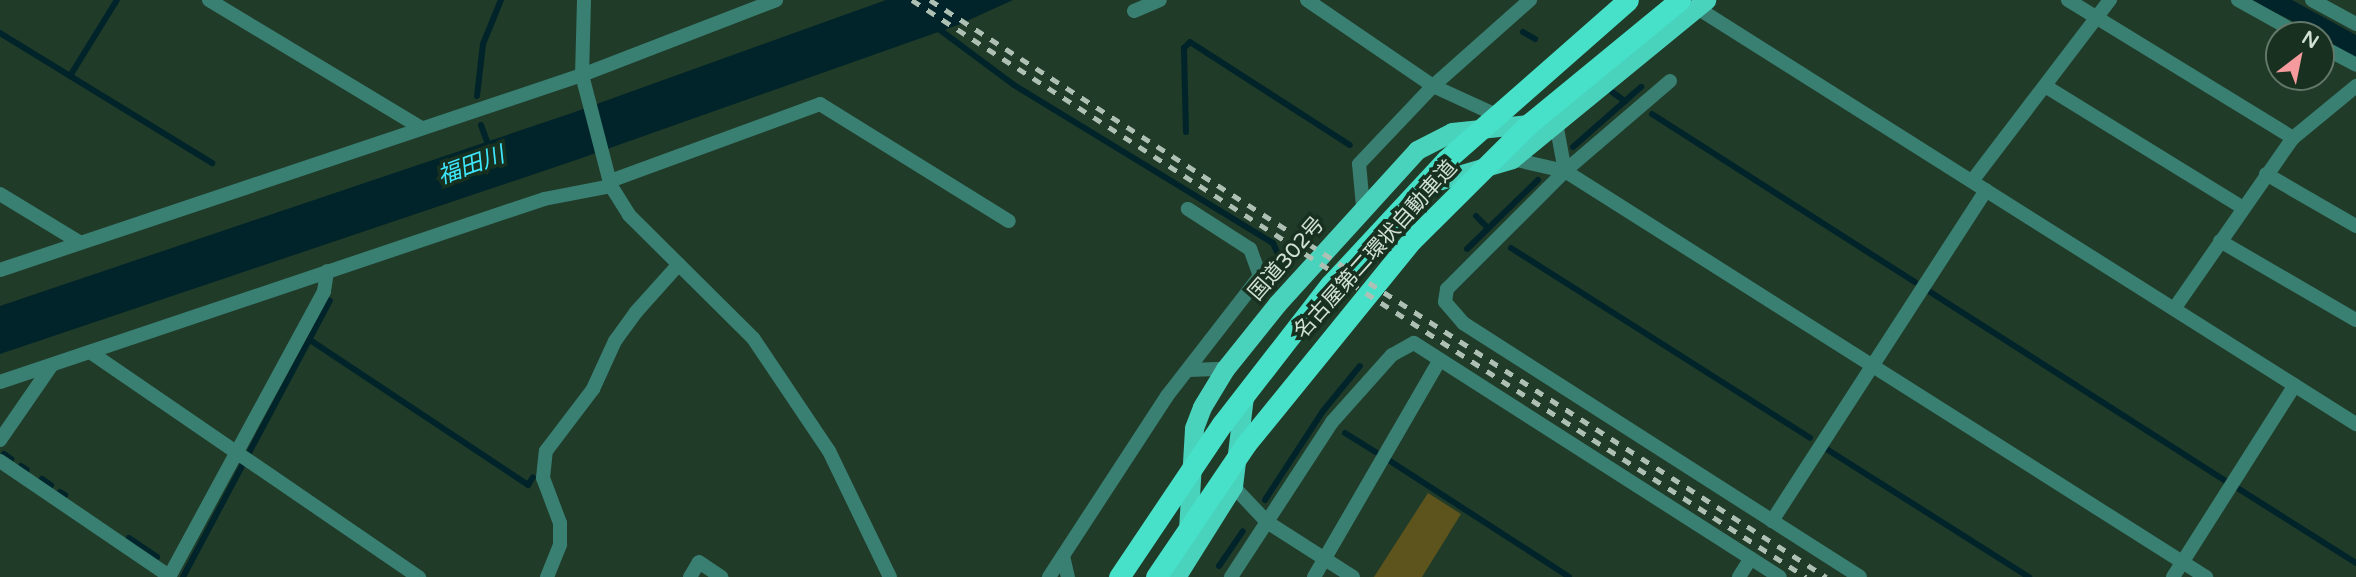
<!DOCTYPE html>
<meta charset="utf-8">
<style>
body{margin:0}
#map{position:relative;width:2356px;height:577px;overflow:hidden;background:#213b29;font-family:"Varela Round","Noto Sans JP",sans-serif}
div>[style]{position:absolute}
.green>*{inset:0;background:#5d531c}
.water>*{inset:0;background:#002429}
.stream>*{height:6px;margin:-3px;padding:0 3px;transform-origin:3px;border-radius:3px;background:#002429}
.minor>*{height:14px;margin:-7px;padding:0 7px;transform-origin:7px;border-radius:7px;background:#398073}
.tertiary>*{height:14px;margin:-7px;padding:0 7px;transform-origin:7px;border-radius:7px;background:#398073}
.trunk>*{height:19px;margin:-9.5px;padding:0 9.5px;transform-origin:9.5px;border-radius:9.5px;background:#49d3bd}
.motorway>*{height:21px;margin:-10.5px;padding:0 10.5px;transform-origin:10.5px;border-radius:10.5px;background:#47e1c9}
.rail>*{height:5px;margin-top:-2.5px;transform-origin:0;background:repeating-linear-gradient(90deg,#aec0b3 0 9px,transparent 0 18px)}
span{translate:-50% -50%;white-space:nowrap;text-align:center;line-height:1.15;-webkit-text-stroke:7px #17301f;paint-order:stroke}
.street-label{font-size:21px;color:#d2e1d6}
.water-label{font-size:23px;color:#3ee7fc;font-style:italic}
.north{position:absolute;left:2265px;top:21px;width:70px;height:70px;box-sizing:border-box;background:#17301f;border:2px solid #627768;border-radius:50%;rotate:32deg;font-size:19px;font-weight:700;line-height:28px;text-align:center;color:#d2e1d6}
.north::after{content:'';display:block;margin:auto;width:24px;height:32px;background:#f59b9d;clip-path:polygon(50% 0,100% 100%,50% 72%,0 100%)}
</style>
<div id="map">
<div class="green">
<div style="clip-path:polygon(1428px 493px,1461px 514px,1422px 577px,1374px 577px)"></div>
</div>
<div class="water">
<div style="clip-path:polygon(886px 0,1013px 0,958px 25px,576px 160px,0 354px,0 306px,569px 114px)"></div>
<div style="clip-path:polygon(2250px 0,2292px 0,2356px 35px,2356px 59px,2321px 39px,2321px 35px)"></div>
</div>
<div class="stream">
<div style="left:936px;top:27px;width:97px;rotate:36.6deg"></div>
<div style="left:1014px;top:85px;width:303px;rotate:31.4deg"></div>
<div style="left:1273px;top:243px;width:24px;rotate:66deg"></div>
<div style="left:1523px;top:32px;width:14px;rotate:30deg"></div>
<div style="left:0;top:33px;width:249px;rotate:31.5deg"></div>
<div style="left:70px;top:76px;width:89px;rotate:-58.3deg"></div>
<div style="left:1612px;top:92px;width:16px;rotate:35deg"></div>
<div style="left:477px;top:96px;width:52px;rotate:-83.4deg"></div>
<div style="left:483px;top:44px;width:48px;rotate:-67.8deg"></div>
<div style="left:1652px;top:114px;width:312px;rotate:32.6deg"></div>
<div style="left:481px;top:125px;width:27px;rotate:70deg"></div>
<div style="left:1186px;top:132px;width:84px;rotate:-91.4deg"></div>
<div style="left:1184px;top:48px;width:8px;rotate:-45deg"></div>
<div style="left:1190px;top:42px;width:190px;rotate:32.8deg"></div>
<div style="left:1573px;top:147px;width:91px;rotate:-41.4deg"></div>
<div style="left:1476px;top:216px;width:17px;rotate:45deg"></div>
<div style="left:1511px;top:248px;width:354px;rotate:32.4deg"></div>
<div style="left:1467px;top:249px;width:99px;rotate:-44.2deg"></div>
<div style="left:1927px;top:290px;width:355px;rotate:32.6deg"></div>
<div style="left:310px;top:340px;width:262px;rotate:33.6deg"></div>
<div style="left:528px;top:485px;width:9px;rotate:-58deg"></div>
<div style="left:1345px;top:433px;width:36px;rotate:32deg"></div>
<div style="left:1828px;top:450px;width:238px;rotate:32.3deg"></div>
<div style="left:4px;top:454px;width:9px;rotate:36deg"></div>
<div style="left:1390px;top:461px;width:213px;rotate:32.9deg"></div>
<div style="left:21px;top:466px;width:7px;rotate:34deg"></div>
<div style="left:42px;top:479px;width:11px;rotate:34deg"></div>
<div style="left:2239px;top:489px;width:138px;rotate:32.3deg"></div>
<div style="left:60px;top:492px;width:6px;rotate:31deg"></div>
<div style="left:1265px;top:500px;width:106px;rotate:-56.9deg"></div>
<div style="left:1323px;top:411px;width:58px;rotate:-50.6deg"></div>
<div style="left:129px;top:538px;width:34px;rotate:34deg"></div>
<div style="left:1219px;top:566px;width:42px;rotate:-55.6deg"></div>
<div style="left:183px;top:577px;width:313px;rotate:-62deg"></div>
</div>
<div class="minor">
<div style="left:209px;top:0;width:248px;rotate:31.1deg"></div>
<div style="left:584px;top:0;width:75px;rotate:91.5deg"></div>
<div style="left:582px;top:75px;width:115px;rotate:75.4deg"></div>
<div style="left:611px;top:186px;width:34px;rotate:58deg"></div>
<div style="left:629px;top:215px;width:175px;rotate:44.8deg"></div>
<div style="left:753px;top:338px;width:136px;rotate:56.1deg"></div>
<div style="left:829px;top:451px;width:140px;rotate:64.2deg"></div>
<div style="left:1307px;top:0;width:153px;rotate:34.3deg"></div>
<div style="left:1433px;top:86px;width:77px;rotate:24.6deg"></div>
<div style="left:2068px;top:0;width:264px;rotate:31.5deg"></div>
<div style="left:2238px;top:0;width:72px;rotate:29.1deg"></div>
<div style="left:2312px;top:0;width:50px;rotate:28.6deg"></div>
<div style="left:1134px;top:11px;width:28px;rotate:-23deg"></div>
<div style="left:2321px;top:46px;width:40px;rotate:28deg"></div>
<div style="left:1670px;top:81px;width:138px;rotate:139.4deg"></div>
<div style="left:1565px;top:171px;width:167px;rotate:135deg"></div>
<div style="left:1447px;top:289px;width:13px;rotate:99deg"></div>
<div style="left:1445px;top:302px;width:28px;rotate:49deg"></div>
<div style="left:1463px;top:323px;width:471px;rotate:32.6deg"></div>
<div style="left:2045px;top:86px;width:233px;rotate:31.6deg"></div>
<div style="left:1556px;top:123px;width:49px;rotate:79.4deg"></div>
<div style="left:1512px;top:159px;width:54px;rotate:12.8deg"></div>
<div style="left:1565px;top:171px;width:759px;rotate:32.35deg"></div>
<div style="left:2266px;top:174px;width:104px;rotate:30deg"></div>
<div style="left:610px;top:181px;width:224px;rotate:-20.1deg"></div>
<div style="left:820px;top:104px;width:222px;rotate:31.8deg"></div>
<div style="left:1972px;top:181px;width:228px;rotate:-52.7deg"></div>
<div style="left:0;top:194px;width:92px;rotate:31.3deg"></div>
<div style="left:1363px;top:206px;width:42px;rotate:-95.4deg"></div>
<div style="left:1359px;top:164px;width:108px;rotate:-46.5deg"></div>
<div style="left:1433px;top:86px;width:130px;rotate:-41.6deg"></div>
<div style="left:2220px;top:241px;width:157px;rotate:30.2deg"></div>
<div style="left:0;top:270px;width:614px;rotate:-18.52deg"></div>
<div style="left:582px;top:75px;width:208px;rotate:-21.1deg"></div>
<div style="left:2174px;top:309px;width:208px;rotate:-55.2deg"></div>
<div style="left:2293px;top:138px;width:82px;rotate:-39.5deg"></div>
<div style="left:90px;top:352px;width:399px;rotate:34.4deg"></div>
<div style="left:1188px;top:370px;width:37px;rotate:-2deg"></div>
<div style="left:0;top:382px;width:574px;rotate:-18.59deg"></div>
<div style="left:544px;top:199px;width:68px;rotate:-11deg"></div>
<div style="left:0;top:440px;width:90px;rotate:-55.4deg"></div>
<div style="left:0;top:461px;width:204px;rotate:34.2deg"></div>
<div style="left:1233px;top:486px;width:50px;rotate:46.6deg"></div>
<div style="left:1267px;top:522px;width:102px;rotate:32.6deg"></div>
<div style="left:1772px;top:521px;width:394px;rotate:-57.1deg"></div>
<div style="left:1063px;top:556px;width:22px;rotate:77deg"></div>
<div style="left:169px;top:577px;width:325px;rotate:-61.5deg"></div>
<div style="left:324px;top:291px;width:20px;rotate:-81deg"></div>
<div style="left:547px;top:577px;width:35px;rotate:-68deg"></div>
<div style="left:560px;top:544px;width:21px;rotate:-90deg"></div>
<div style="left:560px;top:523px;width:48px;rotate:-110.7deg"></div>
<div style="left:543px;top:478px;width:27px;rotate:-84deg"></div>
<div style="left:546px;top:451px;width:78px;rotate:-52.8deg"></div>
<div style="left:593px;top:389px;width:53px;rotate:-65.4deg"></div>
<div style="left:615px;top:341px;width:36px;rotate:-54deg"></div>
<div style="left:636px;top:312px;width:64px;rotate:-48.1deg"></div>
<div style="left:690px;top:577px;width:17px;rotate:-59deg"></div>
<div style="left:699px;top:562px;width:27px;rotate:34deg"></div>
<div style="left:1049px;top:577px;width:216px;rotate:-56.9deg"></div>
<div style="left:1167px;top:396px;width:152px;rotate:-52.2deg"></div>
<div style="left:1260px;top:276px;width:29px;rotate:-110deg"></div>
<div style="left:1250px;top:249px;width:74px;rotate:-147.2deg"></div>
<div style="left:1231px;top:577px;width:185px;rotate:-56.9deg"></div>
<div style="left:1332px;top:422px;width:90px;rotate:-48.2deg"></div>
<div style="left:1392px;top:355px;width:25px;rotate:-29deg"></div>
<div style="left:1414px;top:343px;width:434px;rotate:32.6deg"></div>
<div style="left:1314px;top:577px;width:251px;rotate:-59.9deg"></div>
<div style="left:1739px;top:577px;width:22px;rotate:-58deg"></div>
<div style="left:2173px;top:577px;width:227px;rotate:-57.6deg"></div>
</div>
<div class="tertiary">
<div style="left:1691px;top:4px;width:787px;rotate:32.28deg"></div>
</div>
<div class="trunk">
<div style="left:1421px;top:186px;width:95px;rotate:-16.5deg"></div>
<div style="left:1512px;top:159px;width:251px;rotate:-39.3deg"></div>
<div style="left:1188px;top:530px;width:102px;rotate:-86.6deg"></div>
<div style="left:1194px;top:428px;width:22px;rotate:-69deg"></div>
<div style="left:1202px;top:407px;width:44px;rotate:-58.8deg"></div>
<div style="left:1225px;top:369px;width:83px;rotate:-51.3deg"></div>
<div style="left:1277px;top:304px;width:208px;rotate:-47.7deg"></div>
<div style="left:1417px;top:150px;width:39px;rotate:-27deg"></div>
<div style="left:1452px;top:132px;width:85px;rotate:-6deg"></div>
<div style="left:1176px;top:577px;width:107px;rotate:-57.9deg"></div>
<div style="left:1233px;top:486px;width:91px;rotate:-83deg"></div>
</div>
<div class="motorway">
<div style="left:1119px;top:577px;width:184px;rotate:-56.1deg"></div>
<div style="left:1222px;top:424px;width:176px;rotate:-52.2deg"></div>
<div style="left:1330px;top:285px;width:171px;rotate:-47.1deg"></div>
<div style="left:1446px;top:160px;width:242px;rotate:-41.3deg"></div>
<div style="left:1156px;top:577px;width:161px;rotate:-55.9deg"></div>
<div style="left:1246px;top:444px;width:263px;rotate:-50.9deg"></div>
<div style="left:1412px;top:240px;width:166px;rotate:-44.8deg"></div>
<div style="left:1530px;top:123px;width:194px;rotate:-39.4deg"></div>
</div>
<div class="rail">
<div style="left:912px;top:0;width:1064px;rotate:32.84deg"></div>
<div style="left:930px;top:0;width:1066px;rotate:32.78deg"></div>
</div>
<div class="street-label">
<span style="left:1376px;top:250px;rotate:-48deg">名古屋第二環状自動車道</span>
<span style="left:1287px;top:259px;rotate:-49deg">国道302号</span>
</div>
<div class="water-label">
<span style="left:471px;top:166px;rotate:-20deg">福田川</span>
</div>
<div class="north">N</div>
</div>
